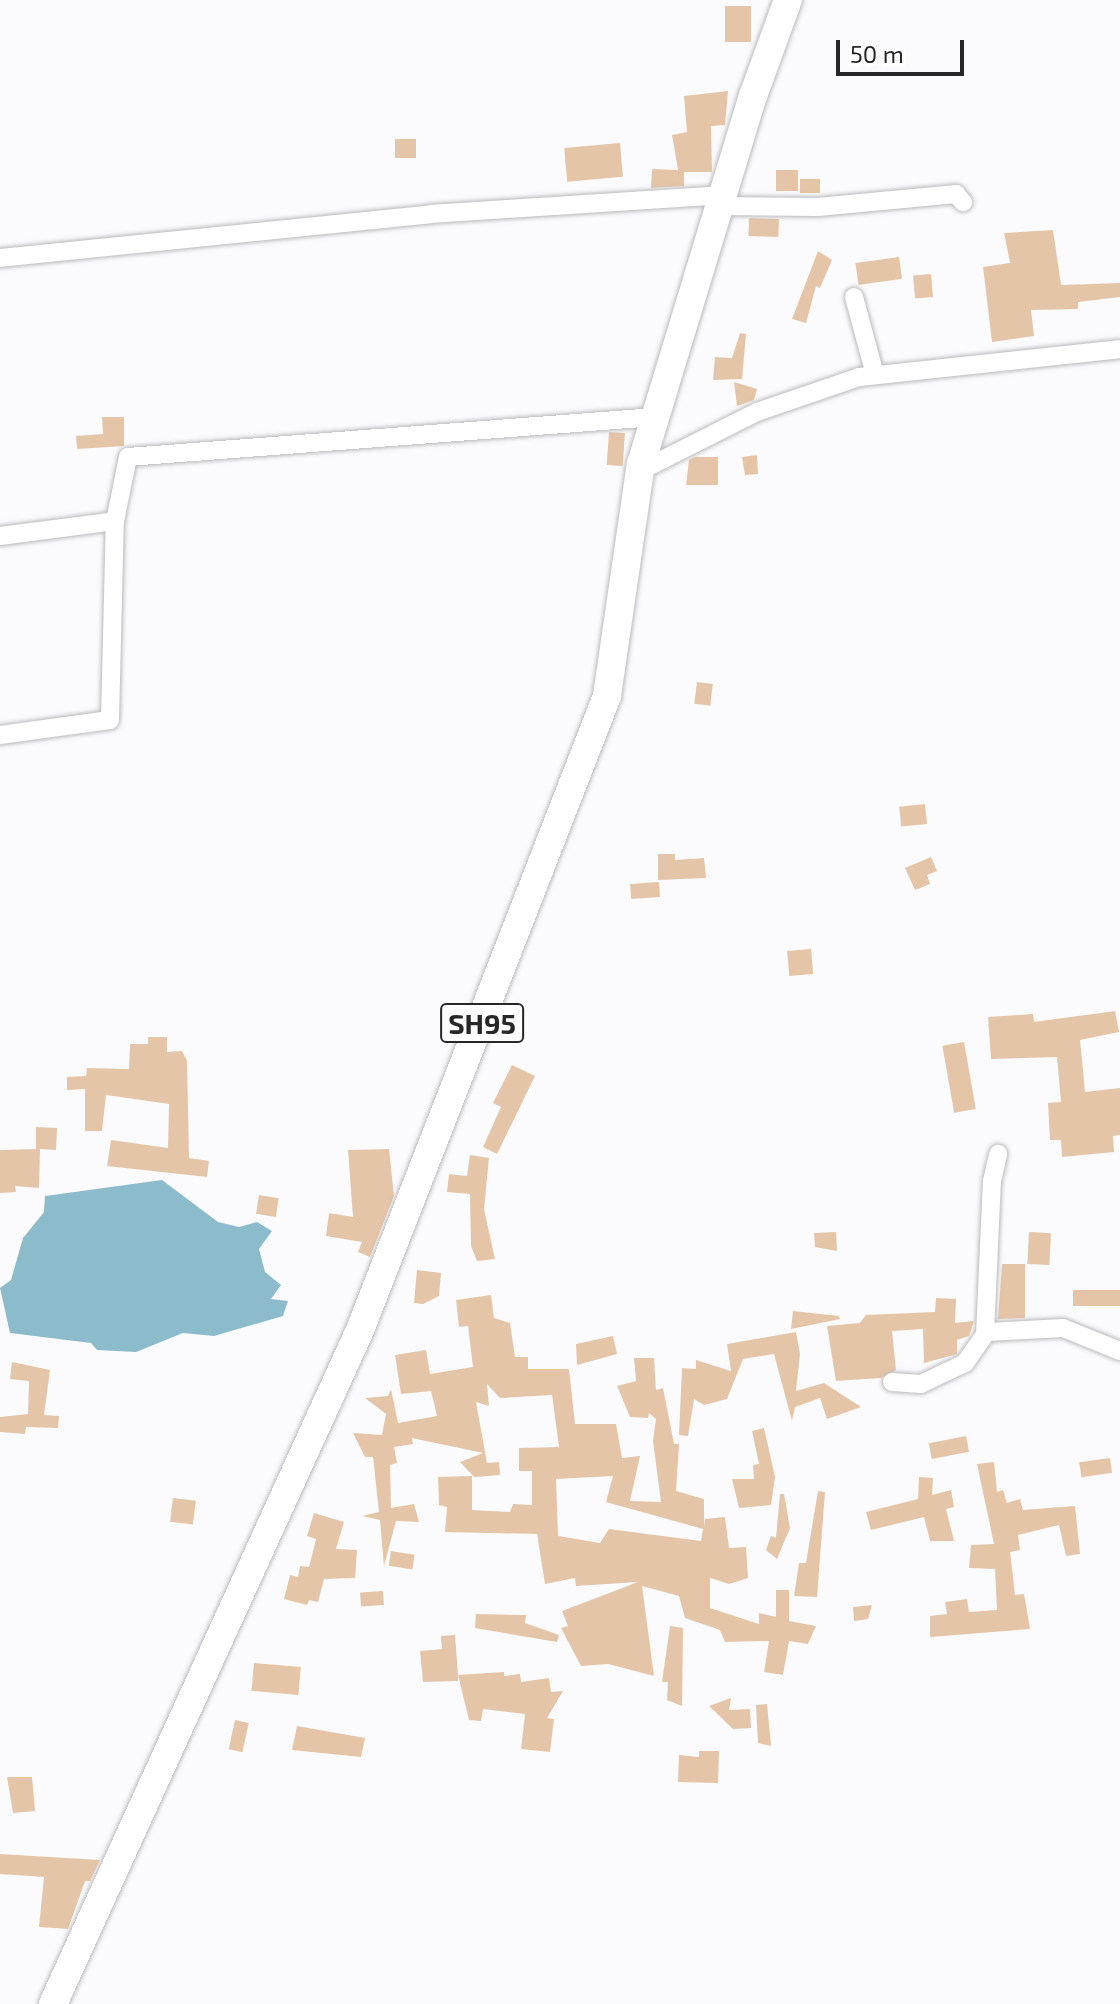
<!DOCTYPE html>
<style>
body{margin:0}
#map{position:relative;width:1120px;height:2004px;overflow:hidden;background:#fbfbfe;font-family:"Exo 2",sans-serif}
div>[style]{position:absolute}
.water>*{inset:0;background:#8cbccc}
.building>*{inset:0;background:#e5c5a7;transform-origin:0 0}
.roads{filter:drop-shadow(0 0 2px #bababc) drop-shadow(0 0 2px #bababc)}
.street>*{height:18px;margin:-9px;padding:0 9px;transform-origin:9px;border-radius:9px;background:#fff}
.primary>*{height:28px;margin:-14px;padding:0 14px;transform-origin:14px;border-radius:14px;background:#fff}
span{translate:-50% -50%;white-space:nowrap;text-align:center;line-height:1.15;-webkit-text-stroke:6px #fff;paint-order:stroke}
.shield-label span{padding:2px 6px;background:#fff;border:2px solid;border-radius:6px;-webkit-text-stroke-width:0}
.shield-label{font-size:28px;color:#272728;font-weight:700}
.scale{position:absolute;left:836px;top:40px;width:128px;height:36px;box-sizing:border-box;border:4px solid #272728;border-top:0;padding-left:10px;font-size:24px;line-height:28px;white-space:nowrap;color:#272728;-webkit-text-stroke:6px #fff;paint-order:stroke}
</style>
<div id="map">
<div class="water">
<div style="clip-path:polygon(162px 1180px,218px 1222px,239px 1227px,257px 1222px,272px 1231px,259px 1249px,265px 1272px,281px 1285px,271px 1299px,288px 1301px,283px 1316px,214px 1336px,183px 1333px,136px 1352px,97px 1350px,91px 1343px,10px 1333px,0 1288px,11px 1280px,23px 1238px,44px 1212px,45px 1196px)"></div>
</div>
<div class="building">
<div style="left:725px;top:6px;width:26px;height:36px"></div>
<div style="clip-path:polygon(728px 91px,725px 125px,711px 126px,712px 172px,684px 172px,684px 186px,651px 188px,652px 169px,678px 170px,672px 135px,687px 132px,684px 96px)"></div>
<div style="left:395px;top:139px;width:21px;height:19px"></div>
<div style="left:620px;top:143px;width:34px;height:56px;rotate:85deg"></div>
<div style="left:776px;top:170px;width:22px;height:21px"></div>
<div style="left:800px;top:179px;width:20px;height:14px"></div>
<div style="left:749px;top:218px;width:30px;height:18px;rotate:2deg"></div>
<div style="clip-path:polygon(1053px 230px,1061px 285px,1120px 283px,1120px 297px,1078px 302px,1078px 309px,1031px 310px,1034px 336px,992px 342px,983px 267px,1010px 263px,1004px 233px)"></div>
<div style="clip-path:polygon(818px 251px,832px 260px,820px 288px,816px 286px,806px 323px,792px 319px)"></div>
<div style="left:899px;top:257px;width:22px;height:44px;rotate:82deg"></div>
<div style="left:931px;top:274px;width:23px;height:18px;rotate:85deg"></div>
<div style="clip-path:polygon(740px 333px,746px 334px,742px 379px,713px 380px,715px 357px,732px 358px)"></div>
<div style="clip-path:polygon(734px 382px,757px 389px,754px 400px,737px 406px)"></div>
<div style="clip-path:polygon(102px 417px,124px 417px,124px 446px,77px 449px,76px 436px,103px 434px)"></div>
<div style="left:609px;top:432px;width:16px;height:33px;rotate:4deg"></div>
<div style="clip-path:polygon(757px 455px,758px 474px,745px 475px,742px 457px)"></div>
<div style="clip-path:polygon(695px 457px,718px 457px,718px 485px,686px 485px,689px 460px)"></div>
<div style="left:697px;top:682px;width:16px;height:22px;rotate:7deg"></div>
<div style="left:925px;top:804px;width:20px;height:26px;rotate:84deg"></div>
<div style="clip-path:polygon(658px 854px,675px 854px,675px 860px,704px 858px,706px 878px,658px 880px)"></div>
<div style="clip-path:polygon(931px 857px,937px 871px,927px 875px,930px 884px,915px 890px,905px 868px)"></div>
<div style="left:659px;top:882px;width:15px;height:29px;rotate:86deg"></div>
<div style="left:811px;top:949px;width:25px;height:24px;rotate:85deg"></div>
<div style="clip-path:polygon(1115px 1011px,1119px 1032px,1080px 1040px,1085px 1092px,1120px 1088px,1120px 1135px,1113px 1136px,1114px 1152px,1062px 1157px,1061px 1140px,1050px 1140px,1048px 1103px,1061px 1102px,1057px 1057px,991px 1059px,988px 1017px,1033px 1014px,1034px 1022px)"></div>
<div style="clip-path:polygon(148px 1037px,167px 1037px,167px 1052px,182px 1051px,187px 1061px,189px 1158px,209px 1161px,207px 1177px,107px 1166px,111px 1140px,168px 1148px,169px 1104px,106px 1095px,102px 1131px,85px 1131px,85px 1089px,67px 1090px,67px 1077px,86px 1076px,87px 1068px,129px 1069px,130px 1044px,148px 1044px)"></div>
<div style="left:964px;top:1042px;width:68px;height:22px;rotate:80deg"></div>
<div style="clip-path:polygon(512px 1065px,535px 1076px,497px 1154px,483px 1147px,501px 1107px,493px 1103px)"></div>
<div style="clip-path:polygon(36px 1127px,57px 1128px,56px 1150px,40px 1149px,39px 1188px,15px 1186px,16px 1192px,0 1193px,0 1150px,36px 1149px)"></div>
<div style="clip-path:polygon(389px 1149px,394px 1196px,370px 1257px,358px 1252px,362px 1242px,326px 1236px,329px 1213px,353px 1217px,348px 1150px)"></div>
<div style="clip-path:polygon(470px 1155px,489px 1158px,484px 1209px,495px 1259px,477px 1261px,471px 1246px,470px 1194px,447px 1192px,449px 1174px,467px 1176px)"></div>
<div style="left:259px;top:1195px;width:20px;height:19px;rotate:9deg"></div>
<div style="clip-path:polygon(836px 1232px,837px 1251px,815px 1247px,814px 1233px)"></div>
<div style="left:1029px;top:1232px;width:22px;height:32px;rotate:3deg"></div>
<div style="clip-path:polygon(1002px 1264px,1025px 1264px,1025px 1318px,998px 1319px)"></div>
<div style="clip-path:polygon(417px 1270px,441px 1273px,439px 1296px,423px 1304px,414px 1303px)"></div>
<div style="left:1120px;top:1290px;width:16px;height:47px;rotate:90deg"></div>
<div style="clip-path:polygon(evenodd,491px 1295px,494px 1318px,510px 1323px,515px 1357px,528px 1357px,528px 1369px,569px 1369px,575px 1424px,616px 1424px,622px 1458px,640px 1456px,630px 1501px,661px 1502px,653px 1441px,656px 1419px,649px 1413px,648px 1418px,630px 1417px,617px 1386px,636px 1381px,634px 1358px,654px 1358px,656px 1390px,663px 1388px,674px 1444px,679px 1444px,676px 1491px,704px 1499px,704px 1527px,705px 1519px,725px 1517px,729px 1548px,746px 1547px,748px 1578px,729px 1584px,710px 1578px,710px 1608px,759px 1624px,759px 1613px,776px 1617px,776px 1590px,789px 1590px,789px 1621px,816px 1626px,808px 1644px,789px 1641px,783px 1675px,764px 1672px,769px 1641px,725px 1642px,720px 1630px,685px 1618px,679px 1596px,642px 1586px,654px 1676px,608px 1664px,581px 1666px,561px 1628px,568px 1626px,562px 1611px,638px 1582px,576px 1586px,575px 1578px,545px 1584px,537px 1534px,445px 1532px,447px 1507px,439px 1505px,438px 1477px,472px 1476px,472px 1510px,510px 1512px,513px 1504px,532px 1505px,532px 1471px,519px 1471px,519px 1448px,559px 1447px,552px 1395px,500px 1398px,487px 1384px,489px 1406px,476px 1402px,487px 1463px,499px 1462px,500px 1475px,474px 1477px,460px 1462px,483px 1453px,412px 1438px,413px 1444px,394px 1447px,397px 1463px,390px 1465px,391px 1508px,414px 1504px,419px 1522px,396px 1521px,384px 1566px,380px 1520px,362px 1516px,379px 1512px,373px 1457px,365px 1457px,353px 1433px,382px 1435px,386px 1414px,365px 1398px,388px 1396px,391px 1389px,398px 1423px,437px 1416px,431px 1391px,401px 1394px,395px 1355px,426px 1350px,430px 1374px,473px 1367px,468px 1326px,459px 1327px,456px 1300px,491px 1295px,613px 1476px,606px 1502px,703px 1529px,701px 1541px,609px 1529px,600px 1543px,558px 1536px,556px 1479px,613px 1476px)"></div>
<div style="clip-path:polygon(936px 1298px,956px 1299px,955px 1323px,974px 1321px,969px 1336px,957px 1340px,957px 1354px,924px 1363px,923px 1329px,892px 1331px,896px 1370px,881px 1378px,836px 1381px,827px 1326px,860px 1323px,866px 1315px,935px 1312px)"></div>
<div style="clip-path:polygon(793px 1311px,839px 1316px,840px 1319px,791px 1329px)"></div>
<div style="clip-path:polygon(796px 1332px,800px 1354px,796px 1391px,824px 1383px,861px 1407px,827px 1419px,820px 1398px,795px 1407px,792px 1421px,774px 1354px,743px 1359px,727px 1399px,704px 1405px,694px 1399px,688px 1436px,679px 1435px,682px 1368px,696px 1369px,696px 1360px,731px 1371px,727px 1344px)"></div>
<div style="clip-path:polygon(613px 1336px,617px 1354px,577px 1365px,576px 1344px)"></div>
<div style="clip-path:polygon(12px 1362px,50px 1370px,44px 1415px,59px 1416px,58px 1428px,26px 1427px,25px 1434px,0 1432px,0 1417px,28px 1414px,29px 1381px,10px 1379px)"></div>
<div style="clip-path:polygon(764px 1428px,775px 1477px,771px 1505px,739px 1508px,732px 1479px,754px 1479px,753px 1465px,759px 1464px,752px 1431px)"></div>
<div style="left:966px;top:1436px;width:16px;height:38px;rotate:79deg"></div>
<div style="left:1110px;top:1458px;width:15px;height:31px;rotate:82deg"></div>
<div style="clip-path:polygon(994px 1462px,997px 1492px,1003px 1490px,1007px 1503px,1020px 1499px,1023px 1510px,1075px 1506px,1080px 1554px,1066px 1556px,1059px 1525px,1018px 1535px,1020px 1550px,1010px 1552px,1015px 1595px,1024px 1594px,1030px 1629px,930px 1637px,930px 1616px,947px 1614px,945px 1602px,967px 1599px,969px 1612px,997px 1610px,995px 1569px,969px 1568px,971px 1545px,994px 1544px,977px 1464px)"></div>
<div style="clip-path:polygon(919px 1477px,933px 1478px,932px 1495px,951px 1490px,954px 1507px,946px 1509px,954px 1541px,930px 1541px,924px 1517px,871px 1530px,866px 1512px,918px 1499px)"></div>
<div style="clip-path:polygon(818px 1491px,825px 1492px,817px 1597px,794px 1596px,799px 1563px,806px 1563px)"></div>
<div style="clip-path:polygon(780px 1494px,784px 1494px,790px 1528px,777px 1559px,766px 1550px,771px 1536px,776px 1538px)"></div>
<div style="left:173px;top:1498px;width:23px;height:24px;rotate:7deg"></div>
<div style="clip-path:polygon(314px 1513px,344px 1522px,336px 1549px,357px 1550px,355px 1578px,324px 1579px,318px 1602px,309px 1600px,307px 1605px,284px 1599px,290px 1575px,298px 1577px,300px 1566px,309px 1567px,316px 1539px,307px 1536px)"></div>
<div style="left:391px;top:1551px;width:24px;height:15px;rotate:9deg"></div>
<div style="left:383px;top:1591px;width:14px;height:23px;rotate:86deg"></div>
<div style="clip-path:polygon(872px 1605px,868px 1619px,854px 1621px,853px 1607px)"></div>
<div style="clip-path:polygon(476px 1614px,526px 1615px,525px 1623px,559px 1635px,557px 1642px,475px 1628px)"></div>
<div style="clip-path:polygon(670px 1626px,683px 1628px,682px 1706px,667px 1700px,668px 1682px,662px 1682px)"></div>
<div style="clip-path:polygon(455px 1635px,458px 1675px,504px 1672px,504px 1676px,520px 1674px,521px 1682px,549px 1678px,551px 1692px,563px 1691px,547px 1718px,554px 1719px,550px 1752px,521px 1749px,525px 1714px,483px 1709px,481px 1721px,469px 1720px,458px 1675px,458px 1681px,423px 1682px,420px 1651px,442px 1649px,441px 1636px)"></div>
<div style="left:254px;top:1663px;width:47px;height:28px;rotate:5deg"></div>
<div style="clip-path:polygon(731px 1698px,729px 1710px,750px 1709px,751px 1728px,733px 1729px,709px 1706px)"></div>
<div style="clip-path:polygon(767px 1704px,771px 1746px,758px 1743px,756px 1705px)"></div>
<div style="left:235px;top:1720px;width:14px;height:30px;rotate:12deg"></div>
<div style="clip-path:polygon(297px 1726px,365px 1738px,361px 1757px,292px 1750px)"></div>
<div style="clip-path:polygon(699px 1751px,719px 1751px,718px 1783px,678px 1782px,679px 1755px,699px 1757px)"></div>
<div style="clip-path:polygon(7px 1777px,32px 1777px,35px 1811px,13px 1813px)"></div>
<div style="clip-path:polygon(0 1854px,100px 1860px,90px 1881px,85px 1881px,68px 1929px,39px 1927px,44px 1877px,0 1874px)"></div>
</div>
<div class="roads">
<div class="street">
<div style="left:719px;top:206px;width:99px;rotate:0.6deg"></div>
<div style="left:818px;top:207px;width:139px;rotate:-5.4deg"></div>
<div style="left:956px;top:194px;width:11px;rotate:49deg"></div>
<div style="left:0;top:258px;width:433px;rotate:-5.8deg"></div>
<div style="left:431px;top:214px;width:293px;rotate:-3.7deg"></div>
<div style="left:854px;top:297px;width:81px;rotate:74.9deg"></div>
<div style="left:640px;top:471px;width:131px;rotate:-26.8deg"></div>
<div style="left:757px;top:412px;width:108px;rotate:-18.9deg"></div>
<div style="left:859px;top:377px;width:262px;rotate:-6.1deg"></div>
<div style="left:0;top:536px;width:116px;rotate:-7.4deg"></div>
<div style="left:115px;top:521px;width:65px;rotate:-78.5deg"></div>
<div style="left:128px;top:457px;width:529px;rotate:-4.34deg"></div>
<div style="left:0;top:735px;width:111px;rotate:-7.8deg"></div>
<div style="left:110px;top:720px;width:199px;rotate:-88.6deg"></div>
<div style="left:985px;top:1334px;width:153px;rotate:-87.4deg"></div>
<div style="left:992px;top:1181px;width:28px;rotate:-77deg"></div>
<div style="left:892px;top:1382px;width:29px;rotate:4deg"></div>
<div style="left:921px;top:1384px;width:49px;rotate:-25.5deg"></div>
<div style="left:965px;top:1363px;width:38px;rotate:-55deg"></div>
<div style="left:987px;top:1332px;width:76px;rotate:-3deg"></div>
<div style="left:1063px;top:1328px;width:61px;rotate:22deg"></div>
</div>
<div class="primary">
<div style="left:53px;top:2004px;width:741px;rotate:-65.51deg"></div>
<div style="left:360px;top:1330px;width:680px;rotate:-68.71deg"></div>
<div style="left:607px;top:696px;width:234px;rotate:-81.7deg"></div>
<div style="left:641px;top:464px;width:385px;rotate:-73.1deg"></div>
<div style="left:753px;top:96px;width:102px;rotate:-70deg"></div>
</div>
</div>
<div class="shield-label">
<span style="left:482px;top:1023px">SH95</span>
</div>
<div class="scale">50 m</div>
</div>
